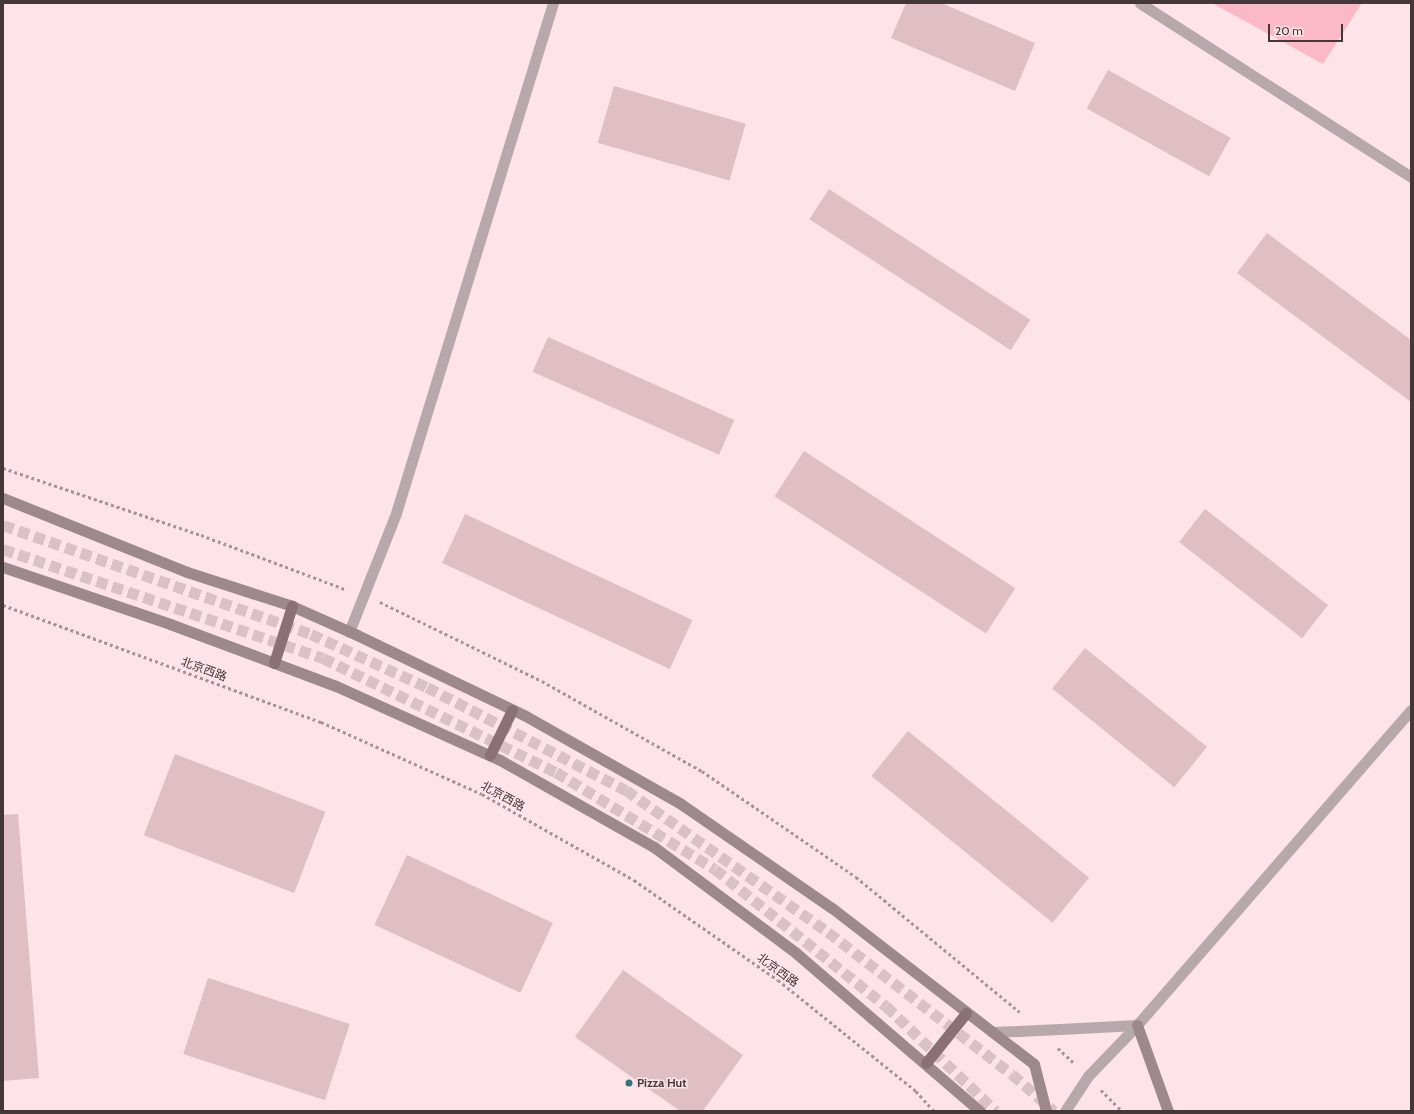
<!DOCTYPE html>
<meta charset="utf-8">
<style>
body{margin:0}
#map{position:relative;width:1414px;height:1114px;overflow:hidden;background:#fee3e8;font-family:Cabin,"Noto Sans SC",sans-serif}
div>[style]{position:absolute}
.green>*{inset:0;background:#fbb9c7}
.building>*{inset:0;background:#dfbec4;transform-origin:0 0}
.primary-tunnel>*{height:11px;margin-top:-5.5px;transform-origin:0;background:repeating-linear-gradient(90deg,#d9c1c5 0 11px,transparent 0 16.5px)}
.path>*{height:2.5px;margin-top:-1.25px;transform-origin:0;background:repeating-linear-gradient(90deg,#a79397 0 3px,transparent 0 6px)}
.minor>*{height:11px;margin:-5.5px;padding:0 5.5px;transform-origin:5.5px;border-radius:5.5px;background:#b7a9ab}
.secondary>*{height:11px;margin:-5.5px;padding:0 5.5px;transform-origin:5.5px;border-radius:5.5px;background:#9d888c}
.primary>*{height:11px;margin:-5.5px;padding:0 5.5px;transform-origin:5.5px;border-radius:5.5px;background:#8b7176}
.minor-bridge>*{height:11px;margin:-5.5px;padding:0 5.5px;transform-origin:5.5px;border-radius:5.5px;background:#b7a9ab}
.dots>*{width:11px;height:11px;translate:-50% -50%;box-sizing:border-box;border:2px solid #fee3e8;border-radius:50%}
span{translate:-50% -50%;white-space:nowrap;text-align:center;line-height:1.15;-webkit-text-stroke:3px #fee3e8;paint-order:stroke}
.street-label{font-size:12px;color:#44373a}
.poi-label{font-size:12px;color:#44373a;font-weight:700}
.left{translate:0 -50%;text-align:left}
.frame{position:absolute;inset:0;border:4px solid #44373a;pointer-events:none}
.scale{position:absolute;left:1268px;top:24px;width:75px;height:18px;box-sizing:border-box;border:2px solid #44373a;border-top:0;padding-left:5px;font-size:12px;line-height:14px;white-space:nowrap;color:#44373a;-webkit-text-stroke:3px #fee3e8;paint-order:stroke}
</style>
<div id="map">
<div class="green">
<div style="clip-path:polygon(1212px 3px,1362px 3px,1323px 64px)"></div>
</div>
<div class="building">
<div style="clip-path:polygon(906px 3px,941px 3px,1035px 43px,1015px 91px,891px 38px)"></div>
<div style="left:1108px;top:70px;width:140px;height:44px;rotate:29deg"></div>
<div style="left:614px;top:86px;width:137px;height:59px;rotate:16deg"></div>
<div style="left:829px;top:189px;width:240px;height:36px;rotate:33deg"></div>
<div style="clip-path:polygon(1267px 233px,1411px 340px,1411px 402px,1237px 273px)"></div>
<div style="left:548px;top:337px;width:204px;height:38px;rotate:24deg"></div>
<div style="left:804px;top:451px;width:252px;height:54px;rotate:33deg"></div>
<div style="left:1205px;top:509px;width:156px;height:42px;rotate:38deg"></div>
<div style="left:465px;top:514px;width:251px;height:54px;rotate:25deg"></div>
<div style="left:1085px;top:648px;width:157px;height:52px;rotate:39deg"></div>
<div style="left:908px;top:731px;width:233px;height:58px;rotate:39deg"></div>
<div style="left:175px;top:754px;width:161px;height:87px;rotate:21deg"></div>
<div style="clip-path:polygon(18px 814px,39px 1078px,3px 1081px,3px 815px)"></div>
<div style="left:407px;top:855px;width:161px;height:77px;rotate:25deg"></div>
<div style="clip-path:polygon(623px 970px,743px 1055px,703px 1111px,680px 1111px,575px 1037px)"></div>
<div style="left:208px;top:978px;width:149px;height:80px;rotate:18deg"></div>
</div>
<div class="primary-tunnel">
<div style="left:3px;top:525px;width:327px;rotate:19.5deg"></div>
<div style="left:311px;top:634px;width:128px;rotate:24.6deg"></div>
<div style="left:427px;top:687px;width:224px;rotate:27.4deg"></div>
<div style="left:626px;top:790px;width:247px;rotate:35.1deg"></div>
<div style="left:828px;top:932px;width:232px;rotate:37.7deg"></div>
<div style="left:1012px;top:1074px;width:56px;rotate:41.4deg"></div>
<div style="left:3px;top:549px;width:338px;rotate:18.8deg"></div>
<div style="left:323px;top:658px;width:259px;rotate:26.1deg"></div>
<div style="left:556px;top:772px;width:186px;rotate:31.4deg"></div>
<div style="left:715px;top:869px;width:219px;rotate:38.7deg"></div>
<div style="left:886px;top:1006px;width:152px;rotate:43.7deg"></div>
</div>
<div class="path">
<div style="left:3px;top:468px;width:209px;rotate:18.7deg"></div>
<div style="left:201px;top:535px;width:156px;rotate:20.6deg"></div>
<div style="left:380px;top:602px;width:180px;rotate:26deg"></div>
<div style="left:542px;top:681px;width:184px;rotate:29.4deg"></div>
<div style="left:702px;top:771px;width:187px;rotate:34.5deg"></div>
<div style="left:856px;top:877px;width:212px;rotate:39.5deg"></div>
<div style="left:3px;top:605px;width:339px;rotate:20.2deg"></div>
<div style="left:321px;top:722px;width:176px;rotate:24.1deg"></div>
<div style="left:482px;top:794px;width:175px;rotate:29.5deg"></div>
<div style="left:634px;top:880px;width:175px;rotate:34.8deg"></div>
<div style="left:778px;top:980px;width:177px;rotate:38.8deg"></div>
<div style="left:916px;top:1091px;width:27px;rotate:48deg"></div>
<div style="left:1058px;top:1048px;width:23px;rotate:43deg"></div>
<div style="left:1101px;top:1090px;width:30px;rotate:45deg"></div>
</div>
<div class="minor">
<div style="left:1140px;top:3px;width:322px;rotate:32.7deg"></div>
<div style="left:349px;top:632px;width:128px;rotate:-68.4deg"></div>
<div style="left:396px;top:513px;width:534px;rotate:-72.89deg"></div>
<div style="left:1060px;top:1029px;width:77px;rotate:-3deg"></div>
<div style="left:992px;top:1032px;width:26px;rotate:-2deg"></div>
<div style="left:1065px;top:1111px;width:42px;rotate:-56.7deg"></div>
<div style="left:1088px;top:1076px;width:71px;rotate:-46.1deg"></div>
<div style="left:1137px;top:1025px;width:417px;rotate:-49deg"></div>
</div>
<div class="secondary">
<div style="left:3px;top:498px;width:198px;rotate:21.9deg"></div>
<div style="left:187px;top:572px;width:110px;rotate:17.9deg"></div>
<div style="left:292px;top:606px;width:71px;rotate:24deg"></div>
<div style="left:357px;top:635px;width:185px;rotate:25.6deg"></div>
<div style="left:524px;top:715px;width:180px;rotate:29.5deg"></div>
<div style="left:681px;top:804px;width:183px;rotate:34.6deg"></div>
<div style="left:832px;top:908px;width:255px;rotate:37.7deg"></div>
<div style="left:1034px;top:1064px;width:49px;rotate:75.7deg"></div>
<div style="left:3px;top:567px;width:176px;rotate:18.8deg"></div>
<div style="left:170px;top:624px;width:177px;rotate:20.5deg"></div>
<div style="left:336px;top:686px;width:180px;rotate:24.3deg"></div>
<div style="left:500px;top:760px;width:177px;rotate:29.5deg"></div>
<div style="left:654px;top:847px;width:177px;rotate:36.7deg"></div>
<div style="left:796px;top:953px;width:243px;rotate:40.7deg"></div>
<div style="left:1137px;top:1025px;width:91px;rotate:70.2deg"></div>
</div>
<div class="primary">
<div style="left:274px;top:663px;width:60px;rotate:-72.5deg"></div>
<div style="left:490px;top:755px;width:50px;rotate:-63.9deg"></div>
<div style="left:926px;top:1063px;width:64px;rotate:-51.3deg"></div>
</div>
<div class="minor-bridge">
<div style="left:1018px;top:1031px;width:42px;rotate:-2.7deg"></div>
</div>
<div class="dots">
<div style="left:629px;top:1083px;background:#2d777a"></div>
</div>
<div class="street-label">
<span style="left:204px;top:669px;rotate:20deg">北京西路</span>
<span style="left:503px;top:796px;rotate:29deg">北京西路</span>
<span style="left:778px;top:970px;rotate:36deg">北京西路</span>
</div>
<div class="poi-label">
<span class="left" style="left:637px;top:1083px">Pizza Hut</span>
</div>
<div class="frame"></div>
<div class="scale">20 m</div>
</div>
